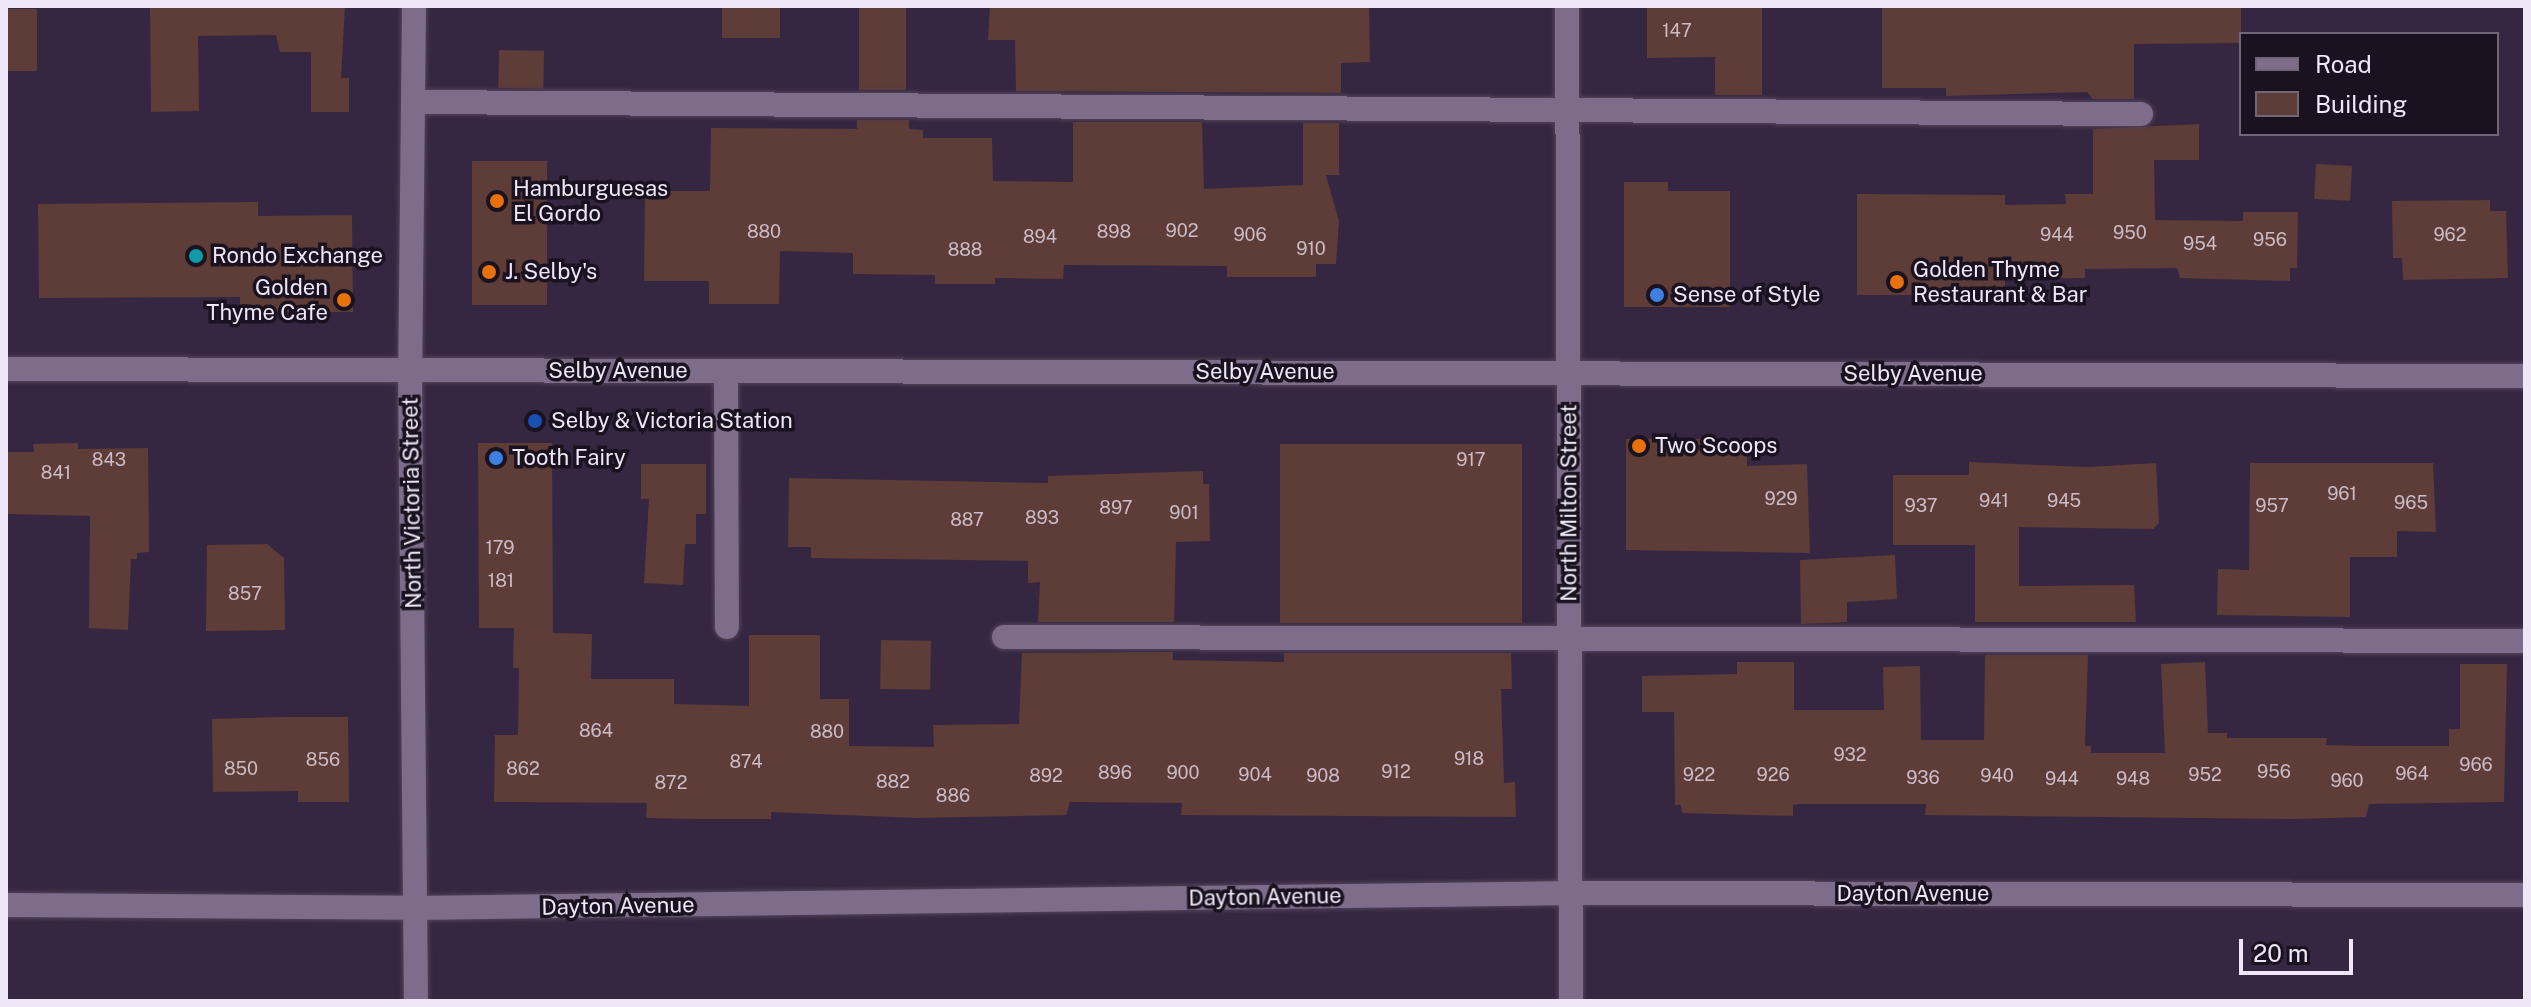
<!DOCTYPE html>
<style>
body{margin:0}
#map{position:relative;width:2531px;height:1007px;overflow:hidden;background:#352741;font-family:"Public Sans",sans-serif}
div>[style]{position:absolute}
.building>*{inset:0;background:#5e3c37;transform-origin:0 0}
.roads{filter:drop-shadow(0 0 2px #4f4359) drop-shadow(0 0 2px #4f4359)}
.minor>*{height:24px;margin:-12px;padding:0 12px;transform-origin:12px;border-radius:12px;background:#7d6d8b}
.dots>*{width:22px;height:22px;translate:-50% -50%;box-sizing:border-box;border:4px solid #1a131f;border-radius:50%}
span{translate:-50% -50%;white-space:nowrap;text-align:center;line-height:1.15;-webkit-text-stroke:7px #1a131f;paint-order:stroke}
.number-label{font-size:18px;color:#cbbcc7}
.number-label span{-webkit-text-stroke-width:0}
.poi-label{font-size:22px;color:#efe6f7}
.left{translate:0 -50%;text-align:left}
.right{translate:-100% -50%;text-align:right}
.street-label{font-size:22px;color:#efe6f7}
.frame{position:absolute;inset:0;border:8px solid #efe6f7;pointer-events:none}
.legend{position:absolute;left:2239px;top:32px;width:260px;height:104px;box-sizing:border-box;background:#1a131f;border:2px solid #6f6775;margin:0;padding:10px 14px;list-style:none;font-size:24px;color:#efe6f7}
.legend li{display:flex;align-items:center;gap:16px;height:40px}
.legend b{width:40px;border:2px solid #6f6775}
.scale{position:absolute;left:2239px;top:939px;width:114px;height:36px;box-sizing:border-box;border:4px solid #efe6f7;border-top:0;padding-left:10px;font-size:24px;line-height:28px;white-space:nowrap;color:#efe6f7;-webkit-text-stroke:6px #1a131f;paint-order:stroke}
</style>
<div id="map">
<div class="building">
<div style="clip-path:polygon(150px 6px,345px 6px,341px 78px,349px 78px,349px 112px,311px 112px,311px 52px,280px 52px,276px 35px,198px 36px,199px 111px,151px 112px)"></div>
<div style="left:722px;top:6px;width:58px;height:32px"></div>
<div style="left:859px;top:6px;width:47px;height:84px"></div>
<div style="clip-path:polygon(990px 6px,1369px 6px,1370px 62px,1341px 63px,1341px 93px,1016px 91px,1015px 40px,988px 40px)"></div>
<div style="clip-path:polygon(1647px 6px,1762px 6px,1762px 95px,1715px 95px,1715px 57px,1647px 58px)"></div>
<div style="clip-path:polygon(1882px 6px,2241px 6px,2241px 43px,2134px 44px,2134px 99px,2093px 99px,2087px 92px,1946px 96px,1946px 88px,1882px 88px)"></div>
<div style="left:37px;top:9px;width:62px;height:31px;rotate:90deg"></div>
<div style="left:499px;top:50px;width:45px;height:38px;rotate:1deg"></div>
<div style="clip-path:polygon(857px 120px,909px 120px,909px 129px,923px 130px,923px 138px,992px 138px,993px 181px,1073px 182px,1073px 122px,1202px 122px,1204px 189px,1303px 185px,1303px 123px,1339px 123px,1339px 175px,1326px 175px,1339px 221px,1336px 264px,1316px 264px,1316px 277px,1227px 277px,1227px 266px,1064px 265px,1063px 279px,995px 278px,995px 284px,935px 284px,935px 275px,853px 274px,853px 253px,780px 251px,779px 304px,709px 304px,709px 281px,644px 281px,645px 191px,710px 191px,711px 128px,857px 129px)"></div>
<div style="clip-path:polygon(2199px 124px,2199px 160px,2154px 160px,2155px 220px,2243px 221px,2243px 212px,2298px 212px,2297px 268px,2290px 268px,2290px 281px,2180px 278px,2177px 268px,2085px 269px,2085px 278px,2005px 279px,2005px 295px,1857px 295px,1857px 194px,2005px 195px,2005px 205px,2066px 204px,2065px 194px,2093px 194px,2093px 129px)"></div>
<div style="left:547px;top:161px;width:144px;height:75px;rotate:90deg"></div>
<div style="left:2316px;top:164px;width:36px;height:35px;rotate:3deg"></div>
<div style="clip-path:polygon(1624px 182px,1668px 182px,1668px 191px,1730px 191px,1730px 307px,1624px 307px)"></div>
<div style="clip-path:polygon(2490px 200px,2490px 211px,2506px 211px,2508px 278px,2403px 280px,2402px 258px,2393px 258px,2392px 201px)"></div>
<div style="clip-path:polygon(258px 202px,258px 216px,352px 215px,353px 312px,240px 312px,240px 297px,39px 298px,38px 204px)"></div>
<div style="clip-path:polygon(1626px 439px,1747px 439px,1747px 466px,1807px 464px,1810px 553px,1626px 550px)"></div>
<div style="clip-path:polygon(78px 443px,78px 449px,148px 448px,149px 552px,137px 553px,137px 559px,131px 559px,128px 630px,89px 628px,90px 516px,6px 514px,6px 452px,34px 452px,33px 444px)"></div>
<div style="clip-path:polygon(478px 443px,552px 443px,553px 633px,592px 634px,591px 679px,674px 679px,674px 704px,749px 706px,749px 635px,820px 635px,820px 699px,849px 699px,849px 746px,934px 747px,933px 725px,1019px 724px,1022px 653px,1173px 652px,1173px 660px,1284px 662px,1284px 653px,1511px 653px,1512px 689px,1501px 689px,1504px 783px,1515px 782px,1516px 817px,1181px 815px,1182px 803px,1070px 802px,1066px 815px,917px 818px,771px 812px,771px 819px,694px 819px,646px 818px,647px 803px,494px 802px,495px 735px,518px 735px,519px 668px,513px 668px,514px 628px,479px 628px)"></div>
<div style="left:1280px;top:444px;width:242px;height:179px"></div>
<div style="clip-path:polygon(1969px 462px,2088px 467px,2156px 463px,2159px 523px,2153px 529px,2019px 527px,2019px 586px,2134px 585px,2136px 622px,1975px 622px,1975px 545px,1893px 545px,1893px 475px,1969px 475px)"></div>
<div style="clip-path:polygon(2250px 463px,2433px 463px,2436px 532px,2397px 531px,2397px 557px,2350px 557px,2350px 617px,2217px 615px,2218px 569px,2249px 570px)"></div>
<div style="clip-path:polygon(641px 464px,706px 464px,706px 514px,696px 514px,696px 544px,685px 544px,683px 585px,644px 583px,649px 499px,641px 499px)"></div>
<div style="clip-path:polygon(1203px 471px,1203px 484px,1209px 484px,1210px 541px,1176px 542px,1174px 622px,1038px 622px,1040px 582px,1028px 583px,1028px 561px,811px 558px,811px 547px,788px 547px,789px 478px,1048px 483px,1048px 476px)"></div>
<div style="clip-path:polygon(267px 544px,284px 558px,285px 630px,206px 631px,207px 545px)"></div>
<div style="clip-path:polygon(1895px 555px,1897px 599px,1847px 602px,1847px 622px,1801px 624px,1800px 560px)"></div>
<div style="left:881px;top:640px;width:50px;height:49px;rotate:1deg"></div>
<div style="clip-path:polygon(1985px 655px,2088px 655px,2085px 746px,2091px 746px,2091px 753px,2165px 753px,2161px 664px,2205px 662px,2208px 733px,2227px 733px,2227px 738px,2327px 738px,2326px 745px,2363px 746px,2449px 746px,2449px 729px,2460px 729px,2460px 664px,2507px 664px,2504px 802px,2369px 804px,2366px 817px,2296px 819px,1925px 815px,1926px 804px,1800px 804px,1793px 805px,1793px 816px,1682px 813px,1681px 805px,1675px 805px,1674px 712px,1642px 712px,1642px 676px,1737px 674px,1737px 662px,1794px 662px,1794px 710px,1884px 710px,1883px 667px,1920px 666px,1921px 740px,1984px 740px)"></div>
<div style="clip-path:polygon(283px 717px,348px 717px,349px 802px,298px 802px,298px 791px,213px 792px,212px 719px)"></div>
</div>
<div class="roads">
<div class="minor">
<div style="left:414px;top:6px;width:364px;rotate:90.6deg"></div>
<div style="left:410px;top:370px;width:631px;rotate:89.46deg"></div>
<div style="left:1567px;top:6px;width:995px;rotate:89.77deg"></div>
<div style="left:414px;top:102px;width:1727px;rotate:0.4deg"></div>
<div style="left:6px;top:369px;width:2519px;rotate:0.16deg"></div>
<div style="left:726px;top:371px;width:256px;rotate:89.8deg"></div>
<div style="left:1004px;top:637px;width:1521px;rotate:0.15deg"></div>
<div style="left:6px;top:905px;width:409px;rotate:0.4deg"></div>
<div style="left:415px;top:908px;width:1156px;rotate:-0.74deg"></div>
<div style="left:1571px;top:893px;width:954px;rotate:0.12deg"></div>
</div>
</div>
<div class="dots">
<div style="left:497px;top:201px;background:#e8710a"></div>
<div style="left:196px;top:256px;background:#0f9aa8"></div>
<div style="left:489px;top:272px;background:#e8710a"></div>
<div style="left:1897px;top:282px;background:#e8710a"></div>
<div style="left:1657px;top:295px;background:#3f7fe0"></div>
<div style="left:344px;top:300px;background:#e8710a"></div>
<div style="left:535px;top:421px;background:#1a4fb4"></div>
<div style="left:1639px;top:446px;background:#e8710a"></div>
<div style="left:496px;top:458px;background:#3f7fe0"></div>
</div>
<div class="number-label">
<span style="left:1677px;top:31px">147</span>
<span style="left:1182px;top:231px">902</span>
<span style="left:764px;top:232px">880</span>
<span style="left:1114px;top:232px">898</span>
<span style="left:2130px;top:233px">950</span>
<span style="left:1250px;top:235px">906</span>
<span style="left:2057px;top:235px">944</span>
<span style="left:2450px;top:235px">962</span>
<span style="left:1040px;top:237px">894</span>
<span style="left:2270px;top:240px">956</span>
<span style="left:2200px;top:244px">954</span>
<span style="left:1311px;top:249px">910</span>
<span style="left:965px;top:250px">888</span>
<span style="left:109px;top:460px">843</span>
<span style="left:1471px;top:460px">917</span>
<span style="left:56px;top:473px">841</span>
<span style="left:2342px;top:494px">961</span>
<span style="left:1781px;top:499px">929</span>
<span style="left:1994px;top:501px">941</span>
<span style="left:2064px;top:501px">945</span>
<span style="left:2411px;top:503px">965</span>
<span style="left:1921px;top:506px">937</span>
<span style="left:2272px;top:506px">957</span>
<span style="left:1116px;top:508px">897</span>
<span style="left:1184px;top:513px">901</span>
<span style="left:1042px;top:518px">893</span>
<span style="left:967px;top:520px">887</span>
<span style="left:500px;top:548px">179</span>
<span style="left:501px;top:581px">181</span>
<span style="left:245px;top:594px">857</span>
<span style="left:596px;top:731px">864</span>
<span style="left:827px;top:732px">880</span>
<span style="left:1850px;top:755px">932</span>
<span style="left:1469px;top:759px">918</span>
<span style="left:323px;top:760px">856</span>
<span style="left:746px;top:762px">874</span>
<span style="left:2476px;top:765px">966</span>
<span style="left:241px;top:769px">850</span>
<span style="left:523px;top:769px">862</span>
<span style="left:1396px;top:772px">912</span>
<span style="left:2274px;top:772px">956</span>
<span style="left:1115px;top:773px">896</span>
<span style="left:1183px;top:773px">900</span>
<span style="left:2412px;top:774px">964</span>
<span style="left:1255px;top:775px">904</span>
<span style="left:1699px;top:775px">922</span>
<span style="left:1773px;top:775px">926</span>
<span style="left:2205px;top:775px">952</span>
<span style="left:1046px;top:776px">892</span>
<span style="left:1323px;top:776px">908</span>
<span style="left:1997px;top:776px">940</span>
<span style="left:1923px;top:778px">936</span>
<span style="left:2062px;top:779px">944</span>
<span style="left:2133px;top:779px">948</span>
<span style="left:2347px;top:781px">960</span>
<span style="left:893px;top:782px">882</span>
<span style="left:671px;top:783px">872</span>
<span style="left:953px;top:796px">886</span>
</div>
<div class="poi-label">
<span class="left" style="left:513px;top:201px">Hamburguesas<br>El Gordo</span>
<span class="left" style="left:212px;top:256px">Rondo Exchange</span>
<span class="left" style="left:1913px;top:282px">Golden Thyme<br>Restaurant &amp; Bar</span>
<span class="left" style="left:505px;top:272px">J. Selby's</span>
<span class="right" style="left:328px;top:300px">Golden<br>Thyme Cafe</span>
<span class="left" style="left:1673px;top:295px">Sense of Style</span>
<span class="left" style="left:551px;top:421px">Selby &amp; Victoria Station</span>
<span class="left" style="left:1655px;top:446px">Two Scoops</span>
<span class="left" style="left:512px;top:458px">Tooth Fairy</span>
</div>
<div class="street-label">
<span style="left:618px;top:371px">Selby Avenue</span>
<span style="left:1265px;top:372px">Selby Avenue</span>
<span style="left:1913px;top:374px">Selby Avenue</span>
<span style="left:412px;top:503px;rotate:-91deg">North Victoria Street</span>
<span style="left:1569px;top:503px;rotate:-90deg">North Milton Street</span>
<span style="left:1913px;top:894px">Dayton Avenue</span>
<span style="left:1265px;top:897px;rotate:-1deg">Dayton Avenue</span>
<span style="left:618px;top:906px;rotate:-1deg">Dayton Avenue</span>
</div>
<div class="frame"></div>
<ul class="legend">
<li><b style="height:10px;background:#7d6d8b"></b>Road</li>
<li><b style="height:22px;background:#5e3c37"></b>Building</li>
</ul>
<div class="scale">20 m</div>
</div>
